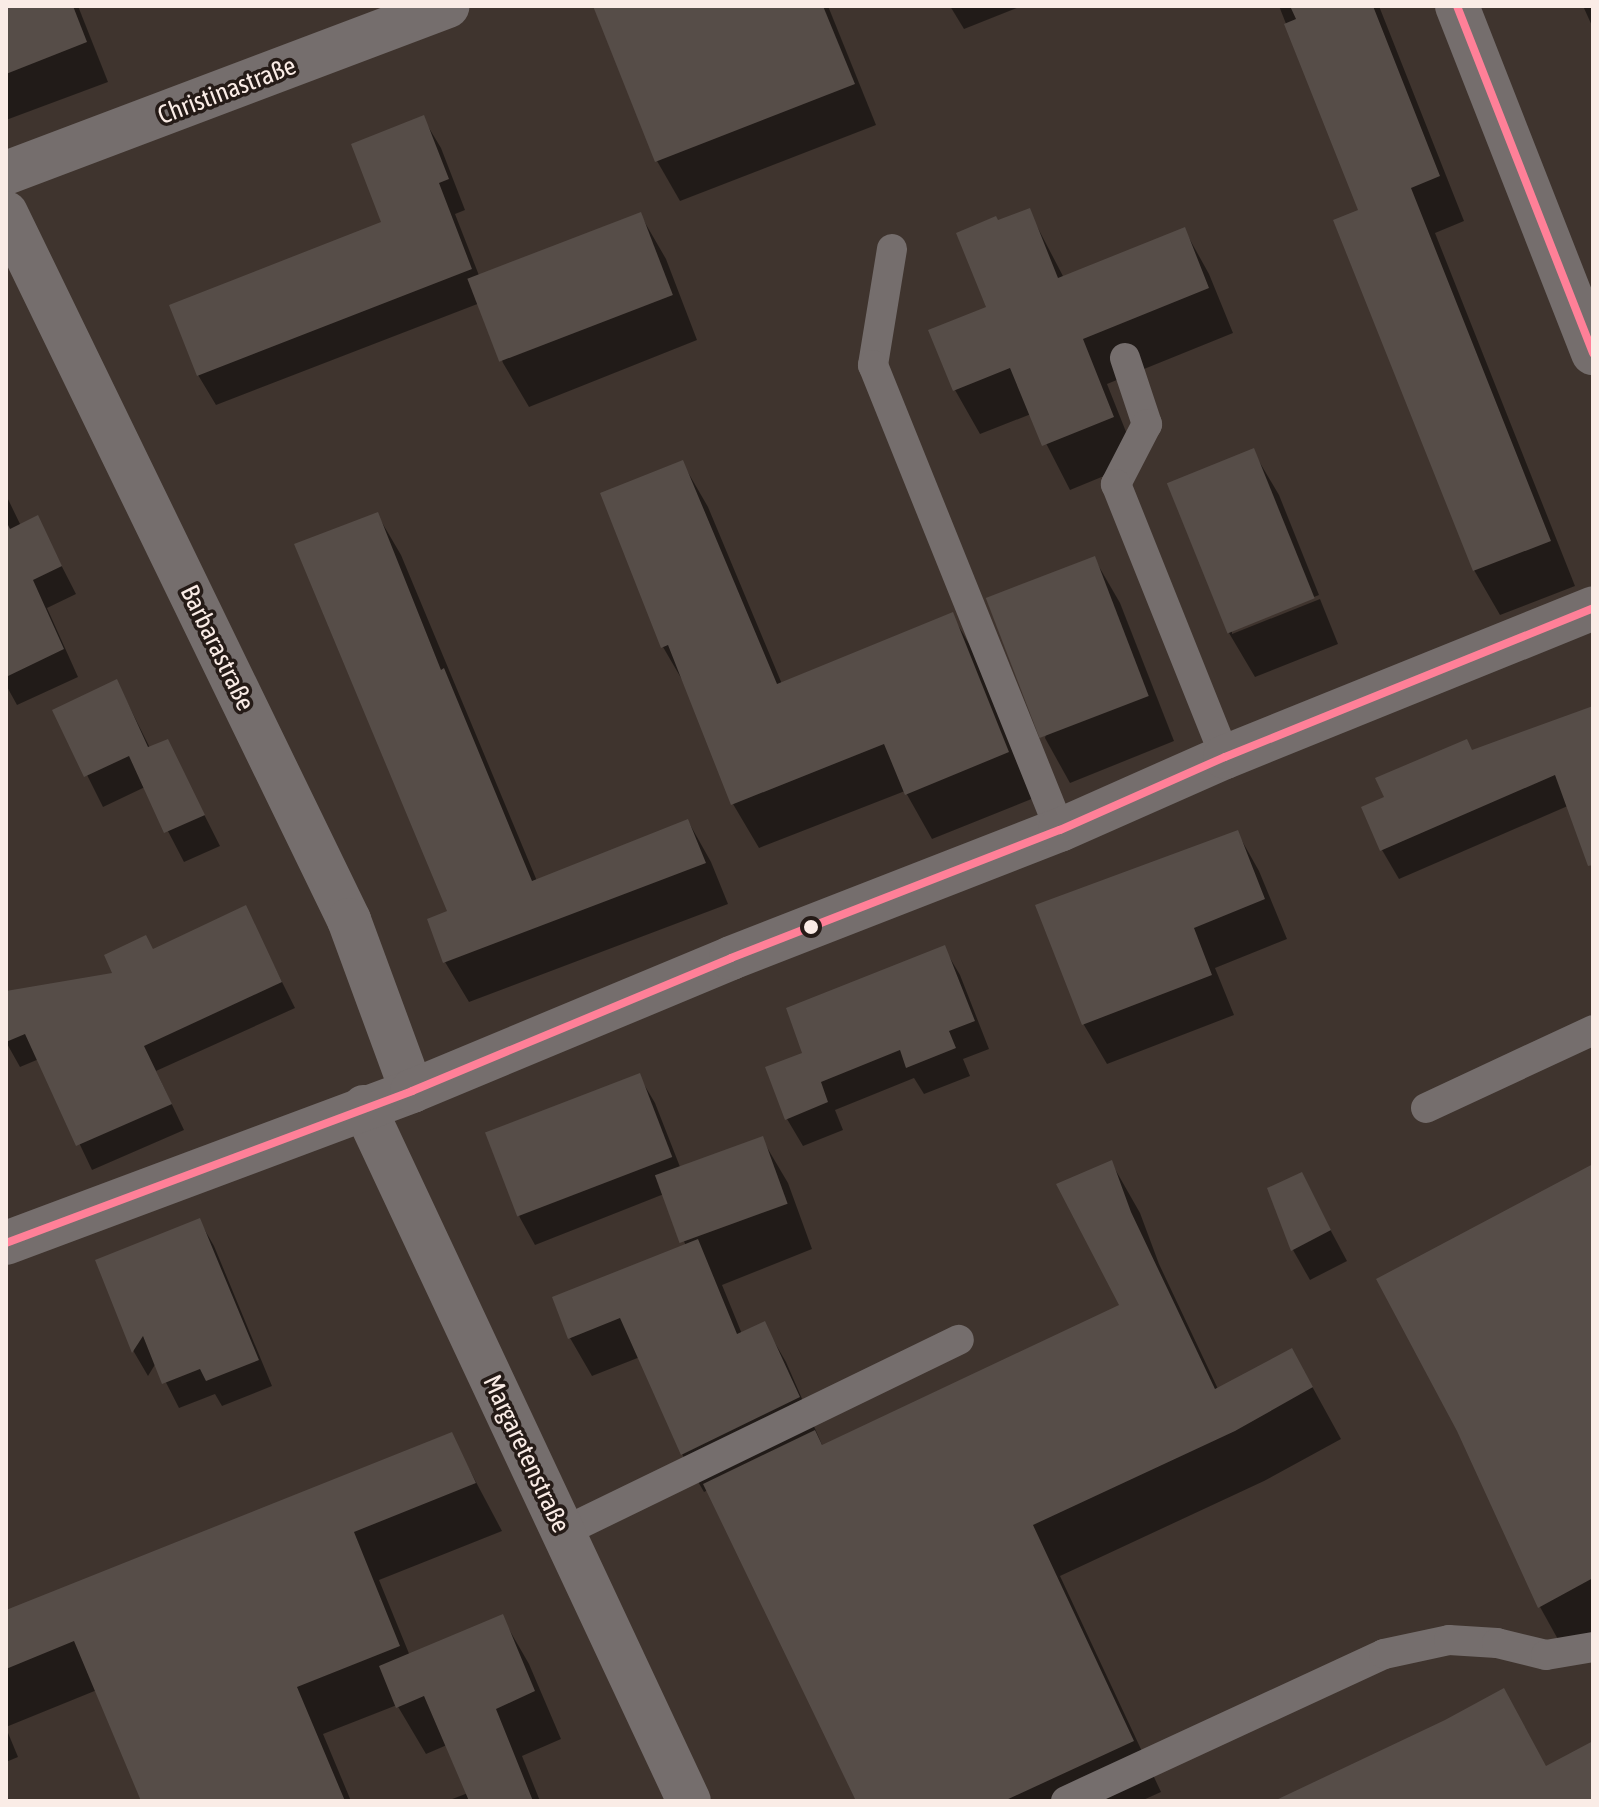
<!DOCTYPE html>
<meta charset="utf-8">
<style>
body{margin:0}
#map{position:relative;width:1599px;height:1807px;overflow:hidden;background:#3f342e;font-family:"Asap Condensed",sans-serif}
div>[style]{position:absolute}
.shadow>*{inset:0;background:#0007}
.building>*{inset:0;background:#564d48;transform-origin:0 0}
.lane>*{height:30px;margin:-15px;padding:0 15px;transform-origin:15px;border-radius:15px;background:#756e6d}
.street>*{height:44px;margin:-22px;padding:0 22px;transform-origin:22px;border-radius:22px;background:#756e6d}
.bus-1>*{height:8px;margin:-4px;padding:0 4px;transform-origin:4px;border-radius:4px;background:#ff8098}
.dots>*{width:22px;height:22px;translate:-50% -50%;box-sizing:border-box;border:4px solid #251b17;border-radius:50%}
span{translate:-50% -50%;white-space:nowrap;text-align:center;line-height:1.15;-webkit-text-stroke:7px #251b17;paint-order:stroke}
.street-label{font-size:26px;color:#faece6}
.frame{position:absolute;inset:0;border:8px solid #faece6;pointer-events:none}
</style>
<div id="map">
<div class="shadow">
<div style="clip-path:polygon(6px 6px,78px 6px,108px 82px,6px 120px)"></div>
<div style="clip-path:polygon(603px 6px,828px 6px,876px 125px,680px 201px,657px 161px,596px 9px)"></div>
<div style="clip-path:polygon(950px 6px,1022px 6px,964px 29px)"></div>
<div style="clip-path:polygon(1279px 6px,1379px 6px,1464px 221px,1435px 233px,1575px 586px,1500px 615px,1474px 570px,1360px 211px)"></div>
<div style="clip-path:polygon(1583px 6px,1593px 6px,1593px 28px)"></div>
<div style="clip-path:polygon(423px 118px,441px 148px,465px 210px,455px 214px,480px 278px,640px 214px,666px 259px,697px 340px,529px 407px,503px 363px,480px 303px,216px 405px,198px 375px,384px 223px)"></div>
<div style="clip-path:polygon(1029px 211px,1064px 278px,1184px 229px,1209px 274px,1233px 333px,1107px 384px,1138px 462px,1070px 490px,1031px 414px,980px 434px,955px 390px,988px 308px,998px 223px)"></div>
<div style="clip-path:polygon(1253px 451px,1279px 495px,1319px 595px,1232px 629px,1232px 634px,1320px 599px,1338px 644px,1255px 677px,1229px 633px)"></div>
<div style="clip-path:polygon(682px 462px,708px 507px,782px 684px,952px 615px,978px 659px,1034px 798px,932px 839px,905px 791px,759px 848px,733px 804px,688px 690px,663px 647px)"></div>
<div style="clip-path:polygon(6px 495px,21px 526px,37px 518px,76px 594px,47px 608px,78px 677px,17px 705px,6px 685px)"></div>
<div style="clip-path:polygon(377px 514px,401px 555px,537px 881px,688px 821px,711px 862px,728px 904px,469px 1002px,445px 962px,449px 912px)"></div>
<div style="clip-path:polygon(1094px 558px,1120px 603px,1174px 741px,1070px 783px,1045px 738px)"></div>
<div style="clip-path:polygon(117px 682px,150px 748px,167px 741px,220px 846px,184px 862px,145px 787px,103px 807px,55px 711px)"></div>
<div style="clip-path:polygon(1472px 752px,1593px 770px,1593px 795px,1399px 879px,1382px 850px,1386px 798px)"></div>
<div style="clip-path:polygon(1237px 832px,1259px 871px,1287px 939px,1215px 968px,1234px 1015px,1107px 1064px,1084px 1025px,1038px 907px)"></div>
<div style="clip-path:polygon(245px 908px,295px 1008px,156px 1071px,184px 1130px,92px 1170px,39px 1059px,20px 1067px,6px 1042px,6px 993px,115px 974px,153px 951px)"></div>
<div style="clip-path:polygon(944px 948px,960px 975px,989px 1049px,963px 1059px,970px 1076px,924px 1094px,914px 1078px,835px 1110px,843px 1130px,803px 1146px,787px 1119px,805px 1054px)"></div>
<div style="clip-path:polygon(639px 1076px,655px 1103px,682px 1172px,762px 1139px,788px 1183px,812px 1249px,722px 1285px,742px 1334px,764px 1324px,786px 1362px,823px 1447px,1122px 1306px,1111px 1162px,1140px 1213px,1159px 1264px,1218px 1389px,1292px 1350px,1341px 1439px,1264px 1481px,1060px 1576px,1161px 1792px,1141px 1801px,858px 1801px,708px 1490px,704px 1492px,682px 1454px,640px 1357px,592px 1376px,570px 1338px,686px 1246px,664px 1194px,535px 1245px,520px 1218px,488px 1135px)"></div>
<div style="clip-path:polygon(1593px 1166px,1593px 1648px,1570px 1661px,1540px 1607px,1459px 1430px)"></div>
<div style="clip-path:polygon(1301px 1175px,1347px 1261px,1310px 1280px,1293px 1250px,1270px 1189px)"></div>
<div style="clip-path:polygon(199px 1220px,214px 1246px,272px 1386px,222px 1406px,215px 1394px,179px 1408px,156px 1363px,148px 1376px,134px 1352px,97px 1261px)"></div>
<div style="clip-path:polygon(451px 1435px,502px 1531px,379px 1580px,410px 1656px,502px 1617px,529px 1664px,561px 1739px,522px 1756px,540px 1801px,447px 1801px,468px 1793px,447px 1745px,426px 1754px,397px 1705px,323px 1734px,351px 1801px,142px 1801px,97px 1690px,6px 1727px,6px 1613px)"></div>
<div style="clip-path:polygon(6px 1728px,18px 1757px,6px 1762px)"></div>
</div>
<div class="building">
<div style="clip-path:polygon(6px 6px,73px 6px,87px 42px,6px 74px)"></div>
<div style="clip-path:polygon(593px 6px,823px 6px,855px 84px,655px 162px)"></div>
<div style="clip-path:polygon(1290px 6px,1373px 6px,1440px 176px,1411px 188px,1551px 541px,1473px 571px,1333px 220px,1358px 210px,1284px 24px,1296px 19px)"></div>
<div style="clip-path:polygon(424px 115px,449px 179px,439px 183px,472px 269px,197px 376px,169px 305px,381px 222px,351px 144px)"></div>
<div style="clip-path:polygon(1030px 208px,1058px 278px,1185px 227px,1209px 288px,1083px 339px,1114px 417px,1042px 446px,1010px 368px,953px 391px,928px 330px,986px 307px,956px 233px,996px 216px,998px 220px)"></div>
<div style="left:641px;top:212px;width:89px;height:186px;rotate:69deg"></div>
<div style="left:1254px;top:448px;width:162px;height:94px;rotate:68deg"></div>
<div style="clip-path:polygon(683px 460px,777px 684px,953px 612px,1009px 752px,905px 795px,884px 744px,731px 805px,668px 645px,661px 648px,600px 493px)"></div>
<div style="clip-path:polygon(378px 512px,441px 670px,444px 668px,532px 881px,688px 819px,706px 863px,443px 963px,427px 919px,447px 911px,294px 544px)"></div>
<div style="clip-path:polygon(38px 515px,62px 566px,33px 580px,64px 649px,6px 677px,6px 521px,10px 529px)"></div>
<div style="left:1095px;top:556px;width:150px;height:117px;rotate:69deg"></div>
<div style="clip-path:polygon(117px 679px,148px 747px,168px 739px,205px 815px,164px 833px,129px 756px,84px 777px,52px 710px)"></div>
<div style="clip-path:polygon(1593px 706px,1593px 865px,1588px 866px,1555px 775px,1380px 851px,1361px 807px,1384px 797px,1375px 778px,1467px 739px,1472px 750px)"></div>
<div style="clip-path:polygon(1238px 830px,1265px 899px,1194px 928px,1212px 975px,1082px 1025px,1035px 905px)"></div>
<div style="clip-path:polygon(246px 905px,282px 982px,144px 1046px,172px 1104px,76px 1146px,25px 1034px,6px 1042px,6px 991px,112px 973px,104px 955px,146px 935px,153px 949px)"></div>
<div style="clip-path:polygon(945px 945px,975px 1021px,949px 1031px,956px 1048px,906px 1068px,900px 1050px,821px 1082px,828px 1102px,785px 1120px,765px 1067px,802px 1053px,786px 1008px)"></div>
<div style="left:640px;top:1073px;width:90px;height:166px;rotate:69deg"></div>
<div style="left:763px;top:1136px;width:72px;height:115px;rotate:70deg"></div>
<div style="clip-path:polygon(1112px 1160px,1131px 1212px,1215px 1389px,1292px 1348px,1313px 1387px,1235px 1431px,1033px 1525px,1134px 1741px,1004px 1801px,856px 1801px,703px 1484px,815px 1430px,822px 1445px,1119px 1305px,1056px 1184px)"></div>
<div style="clip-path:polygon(1593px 1164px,1593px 1578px,1538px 1608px,1457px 1431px,1376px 1279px)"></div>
<div style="clip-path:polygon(1302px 1172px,1331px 1230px,1291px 1251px,1267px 1188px)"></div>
<div style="clip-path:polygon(200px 1218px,259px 1360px,206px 1381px,200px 1369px,162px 1384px,143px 1336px,132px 1353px,95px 1260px)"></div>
<div style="clip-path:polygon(698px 1239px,737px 1334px,765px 1321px,800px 1397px,681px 1455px,620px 1318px,568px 1339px,552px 1297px)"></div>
<div style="clip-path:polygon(452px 1432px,476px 1483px,354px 1532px,400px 1646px,297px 1687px,345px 1801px,141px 1801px,74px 1641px,6px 1669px,6px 1610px)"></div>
<div style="clip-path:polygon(503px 1614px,535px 1691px,496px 1709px,533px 1801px,469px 1801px,424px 1696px,396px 1708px,379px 1666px)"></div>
<div style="clip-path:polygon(1504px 1688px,1546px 1766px,1593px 1741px,1593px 1801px,1274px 1801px,1445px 1720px)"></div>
</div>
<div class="lane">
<div style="left:892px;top:249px;width:118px;rotate:99.3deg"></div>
<div style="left:873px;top:365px;width:501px;rotate:68.09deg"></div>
<div style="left:1125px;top:358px;width:70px;rotate:71.6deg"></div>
<div style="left:1147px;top:424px;width:68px;rotate:117.3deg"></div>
<div style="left:1116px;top:484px;width:294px;rotate:68.2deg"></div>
<div style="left:1426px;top:1108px;width:184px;rotate:-25deg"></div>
<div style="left:563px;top:1532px;width:440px;rotate:-25.9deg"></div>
<div style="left:1066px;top:1801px;width:350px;rotate:-24.8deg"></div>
<div style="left:1384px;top:1654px;width:66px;rotate:-12.2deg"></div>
<div style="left:1449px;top:1640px;width:48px;rotate:3.6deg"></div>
<div style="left:1497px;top:1643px;width:50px;rotate:13.8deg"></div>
<div style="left:1546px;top:1655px;width:48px;rotate:-9.7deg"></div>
</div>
<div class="street">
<div style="left:1457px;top:6px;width:373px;rotate:68.6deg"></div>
<div style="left:6px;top:173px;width:472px;rotate:-20.7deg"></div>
<div style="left:6px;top:213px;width:786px;rotate:64.12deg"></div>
<div style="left:349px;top:920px;width:182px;rotate:69.8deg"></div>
<div style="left:364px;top:1107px;width:766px;rotate:64.91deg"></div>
<div style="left:6px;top:1243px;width:434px;rotate:-20.5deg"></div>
<div style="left:412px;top:1091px;width:346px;rotate:-22.6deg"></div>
<div style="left:731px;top:958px;width:353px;rotate:-21.3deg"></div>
<div style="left:1060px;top:830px;width:180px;rotate:-23.9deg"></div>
<div style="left:1225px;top:757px;width:397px;rotate:-22deg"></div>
</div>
<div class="bus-1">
<div style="left:1457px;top:6px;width:373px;rotate:68.6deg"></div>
<div style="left:6px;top:1243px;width:434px;rotate:-20.5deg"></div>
<div style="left:412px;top:1091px;width:346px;rotate:-22.6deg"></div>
<div style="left:731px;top:958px;width:353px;rotate:-21.3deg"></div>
<div style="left:1060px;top:830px;width:180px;rotate:-23.9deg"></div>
<div style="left:1225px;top:757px;width:397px;rotate:-22deg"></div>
</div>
<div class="dots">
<div style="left:811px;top:927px;background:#faece6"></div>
</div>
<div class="street-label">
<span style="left:227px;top:91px;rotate:-21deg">Christinastraße</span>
<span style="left:217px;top:648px;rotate:64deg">Barbarastraße</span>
<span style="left:526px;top:1454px;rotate:65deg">Margaretenstraße</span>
</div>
<div class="frame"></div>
</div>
